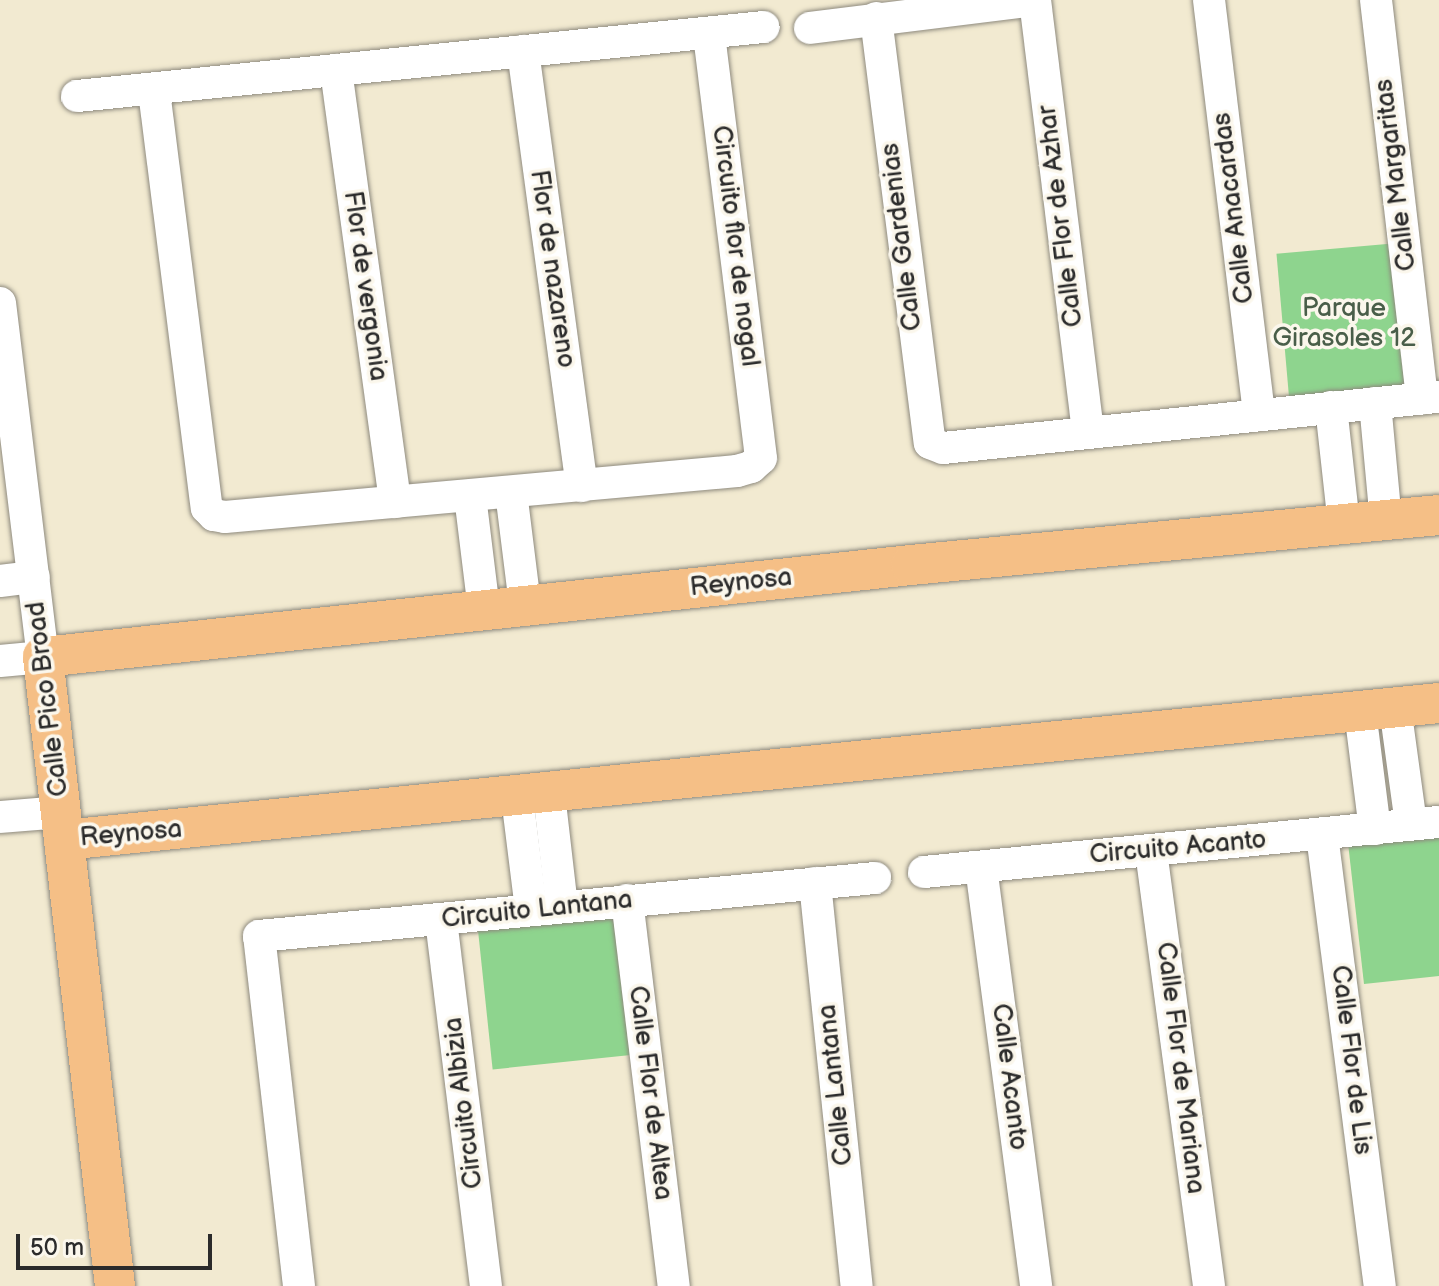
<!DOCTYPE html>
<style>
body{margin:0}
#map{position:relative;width:1439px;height:1286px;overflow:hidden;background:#f2ead1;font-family:"Balsamiq Sans",sans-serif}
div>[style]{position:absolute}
.green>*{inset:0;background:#8ed48e;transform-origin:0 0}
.roads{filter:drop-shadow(0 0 2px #8e8a7e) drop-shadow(0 0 2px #8e8a7e)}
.minor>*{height:32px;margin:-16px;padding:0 16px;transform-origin:16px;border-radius:16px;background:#fff}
.major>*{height:40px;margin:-20px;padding:0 20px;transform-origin:20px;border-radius:20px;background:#f5bf86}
span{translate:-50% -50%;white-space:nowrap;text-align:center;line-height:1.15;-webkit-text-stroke:7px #fbf7ec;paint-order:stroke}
.street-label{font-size:26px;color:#2b2b2b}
.park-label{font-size:26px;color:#495e49}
.scale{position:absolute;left:16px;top:1234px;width:196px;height:36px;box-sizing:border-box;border:4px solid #2b2b2b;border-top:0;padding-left:10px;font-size:24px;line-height:28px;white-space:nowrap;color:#2b2b2b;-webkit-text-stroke:6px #fbf7ec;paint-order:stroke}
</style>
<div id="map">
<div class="green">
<div style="left:1398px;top:243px;width:146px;height:122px;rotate:85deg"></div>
<div style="clip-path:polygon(1439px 833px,1439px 976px,1364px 984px,1348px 843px)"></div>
<div style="left:623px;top:913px;width:142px;height:146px;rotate:84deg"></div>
</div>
<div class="roads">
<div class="minor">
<div style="left:1035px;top:0;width:435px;rotate:83deg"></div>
<div style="left:1209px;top:0;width:418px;rotate:83.1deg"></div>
<div style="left:1376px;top:0;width:401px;rotate:83.4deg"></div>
<div style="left:876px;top:18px;width:428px;rotate:82.8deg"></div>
<div style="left:930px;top:443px;width:14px;rotate:21deg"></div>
<div style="left:943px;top:448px;width:499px;rotate:-5.9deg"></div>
<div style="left:810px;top:28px;width:226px;rotate:-7.1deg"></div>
<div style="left:523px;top:51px;width:439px;rotate:82.3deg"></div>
<div style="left:336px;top:70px;width:436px;rotate:82.2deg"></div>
<div style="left:154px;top:91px;width:420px;rotate:82.8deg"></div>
<div style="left:207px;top:508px;width:10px;rotate:45deg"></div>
<div style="left:214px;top:515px;width:11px;rotate:10deg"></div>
<div style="left:225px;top:517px;width:514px;rotate:-5.13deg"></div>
<div style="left:737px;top:471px;width:15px;rotate:-16deg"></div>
<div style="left:751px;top:467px;width:13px;rotate:-42deg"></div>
<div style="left:761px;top:458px;width:427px;rotate:-97deg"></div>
<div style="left:77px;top:96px;width:690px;rotate:-5.74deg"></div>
<div style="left:0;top:303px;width:357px;rotate:83.1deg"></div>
<div style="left:43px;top:657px;width:43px;rotate:174.7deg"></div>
<div style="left:1375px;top:403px;width:119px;rotate:84.7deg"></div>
<div style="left:1331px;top:407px;width:119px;rotate:83.7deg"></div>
<div style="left:511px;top:492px;width:114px;rotate:82.9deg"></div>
<div style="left:470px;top:496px;width:115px;rotate:83deg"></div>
<div style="left:0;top:581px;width:34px;rotate:-7deg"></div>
<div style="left:1395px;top:707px;width:118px;rotate:82.2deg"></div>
<div style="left:1360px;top:711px;width:119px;rotate:82.8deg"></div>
<div style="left:549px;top:794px;width:113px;rotate:83.4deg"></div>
<div style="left:517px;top:797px;width:113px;rotate:82.9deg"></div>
<div style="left:0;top:817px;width:61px;rotate:-4.7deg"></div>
<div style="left:1322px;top:835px;width:455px;rotate:82.7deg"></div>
<div style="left:1151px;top:851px;width:439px;rotate:82.4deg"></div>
<div style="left:981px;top:867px;width:423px;rotate:82.5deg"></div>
<div style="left:924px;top:872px;width:517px;rotate:-5.55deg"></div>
<div style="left:815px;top:883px;width:405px;rotate:84.1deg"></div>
<div style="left:627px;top:900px;width:389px;rotate:83.1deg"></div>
<div style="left:441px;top:920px;width:369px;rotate:83deg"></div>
<div style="left:299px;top:1286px;width:352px;rotate:-96.5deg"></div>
<div style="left:259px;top:936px;width:619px;rotate:-5.38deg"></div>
</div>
<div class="major">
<div style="left:64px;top:840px;width:1382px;rotate:-5.69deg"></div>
<div style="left:115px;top:1286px;width:633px;rotate:-96.53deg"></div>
<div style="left:43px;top:657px;width:873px;rotate:-6.05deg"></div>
<div style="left:911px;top:565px;width:530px;rotate:-5.41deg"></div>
</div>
</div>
<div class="street-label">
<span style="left:1396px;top:175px;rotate:-97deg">Calle Margaritas</span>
<span style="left:1234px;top:208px;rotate:-97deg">Calle Anacardas</span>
<span style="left:1061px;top:216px;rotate:-97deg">Calle Flor de Azhar</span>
<span style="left:902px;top:237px;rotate:-97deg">Calle Gardenias</span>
<span style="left:735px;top:246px;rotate:83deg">Circuito flor de nogal</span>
<span style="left:552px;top:269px;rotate:82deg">Flor de nazareno</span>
<span style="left:365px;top:286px;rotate:82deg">Flor de vergonia</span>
<span style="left:741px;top:583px;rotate:-6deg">Reynosa</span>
<span style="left:48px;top:699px;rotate:-97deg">Calle Pico Broad</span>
<span style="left:131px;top:834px;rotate:-5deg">Reynosa</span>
<span style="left:1178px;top:848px;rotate:-5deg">Circuito Acanto</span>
<span style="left:537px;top:910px;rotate:-6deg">Circuito Lantana</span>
<span style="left:1351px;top:1060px;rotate:83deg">Calle Flor de Lis</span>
<span style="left:1180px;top:1068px;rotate:83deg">Calle Flor de Mariana</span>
<span style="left:1009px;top:1077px;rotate:83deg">Calle Acanto</span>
<span style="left:836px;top:1085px;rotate:-96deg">Calle Lantana</span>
<span style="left:650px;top:1093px;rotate:83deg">Calle Flor de Altea</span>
<span style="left:464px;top:1103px;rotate:-97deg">Circuito Albizia</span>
</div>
<div class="park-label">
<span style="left:1344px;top:324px">Parque<br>Girasoles 12</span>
</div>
<div class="scale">50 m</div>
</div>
